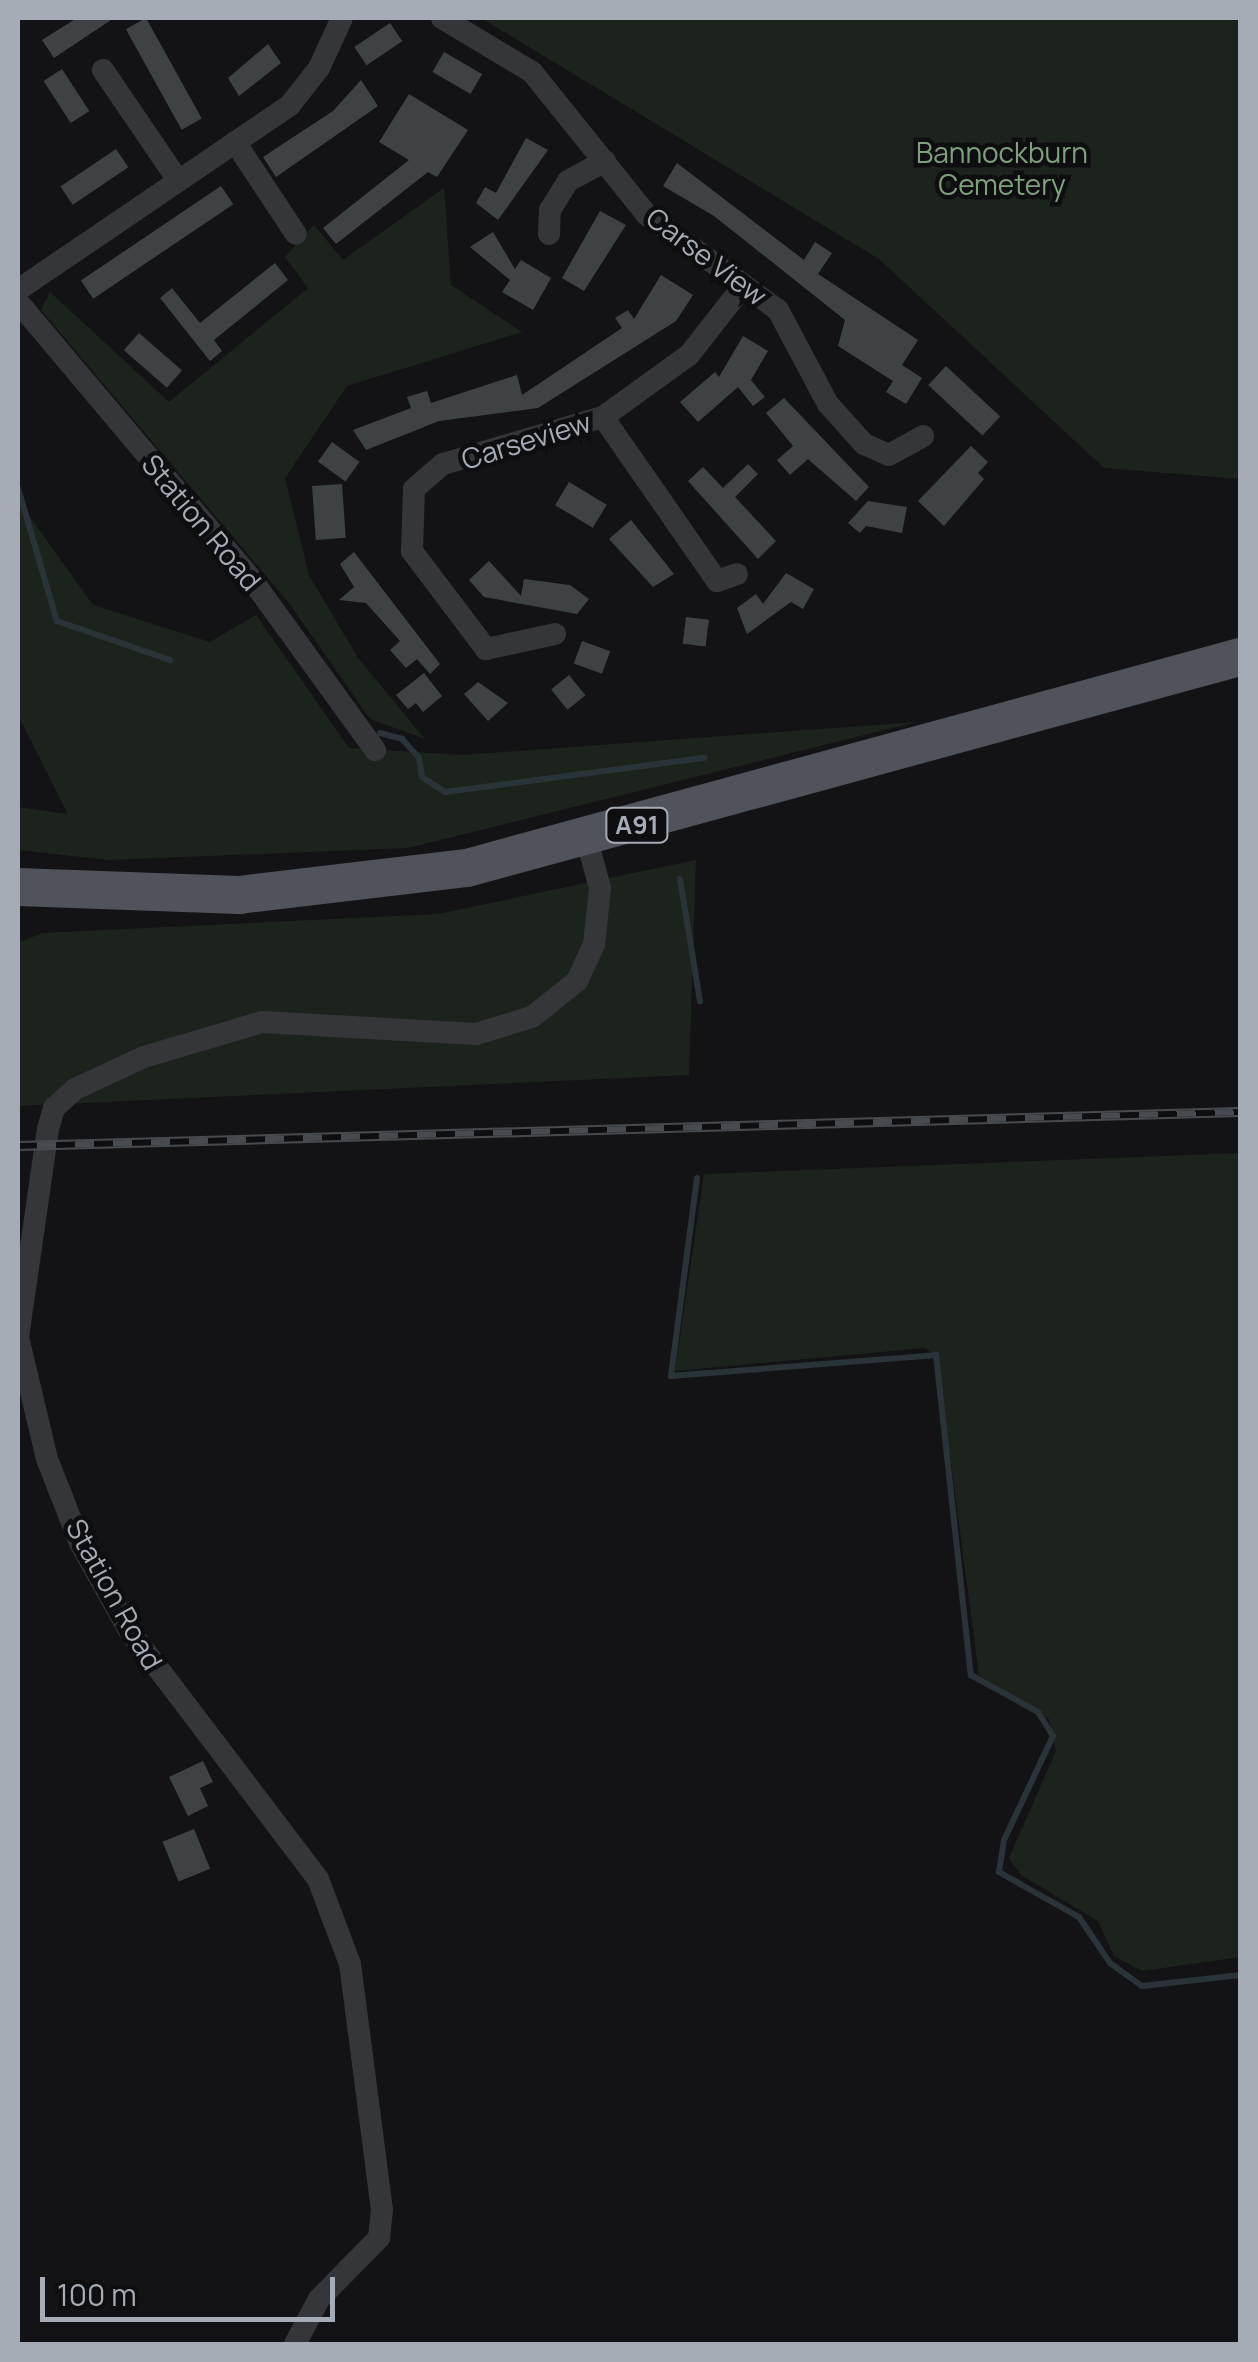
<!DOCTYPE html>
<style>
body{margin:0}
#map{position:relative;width:1258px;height:2362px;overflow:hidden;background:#131315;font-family:Manrope,sans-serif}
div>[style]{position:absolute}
.green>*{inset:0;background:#1c231c}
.stream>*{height:6px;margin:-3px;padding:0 3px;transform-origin:3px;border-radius:3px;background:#2a3438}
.building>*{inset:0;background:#3f4245;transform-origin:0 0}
.street>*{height:22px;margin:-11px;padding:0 11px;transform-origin:11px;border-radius:11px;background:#34363a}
.primary>*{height:38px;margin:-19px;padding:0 19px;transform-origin:19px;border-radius:19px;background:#505359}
.rail>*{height:10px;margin-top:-5px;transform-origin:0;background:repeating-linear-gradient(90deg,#0e0e10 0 19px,#474a4f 0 38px);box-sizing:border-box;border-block:2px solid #474a4f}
span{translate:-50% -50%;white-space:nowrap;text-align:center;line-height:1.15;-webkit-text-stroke:9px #0e0e10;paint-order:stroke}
.shield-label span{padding:2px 8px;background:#0e0e10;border:2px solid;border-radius:8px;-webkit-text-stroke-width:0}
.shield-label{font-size:25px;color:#a5acb5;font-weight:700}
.park-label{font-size:28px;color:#7fa07d}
.street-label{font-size:28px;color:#a5acb5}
.frame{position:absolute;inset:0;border:20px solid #a5acb5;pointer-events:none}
.scale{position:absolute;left:40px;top:2277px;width:295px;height:45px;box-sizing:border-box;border:5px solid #a5acb5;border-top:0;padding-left:12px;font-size:30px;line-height:35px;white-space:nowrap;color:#a5acb5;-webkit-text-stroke:8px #0e0e10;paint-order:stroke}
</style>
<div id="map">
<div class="green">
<div style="clip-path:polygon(481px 18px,1240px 18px,1240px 479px,1104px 468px,879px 259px)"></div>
<div style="clip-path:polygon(444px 188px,451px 285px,522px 332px,347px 386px,285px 478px,309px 575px,358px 658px,425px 739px,370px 719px,289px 603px,41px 310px,50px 292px,169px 402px,308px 288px,285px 257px,314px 225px,343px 260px)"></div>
<div style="clip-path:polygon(18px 500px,93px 605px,210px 642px,256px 615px,349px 748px,462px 755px,917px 722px,408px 848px,109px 860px,18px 850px,18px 807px,68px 814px,18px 715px)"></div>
<div style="clip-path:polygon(696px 860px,689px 1075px,18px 1106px,18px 943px,42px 933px,438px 914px)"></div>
<div style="clip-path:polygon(1240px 1153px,1240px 1957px,1142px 1971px,1114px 1956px,1098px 1921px,1021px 1875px,1009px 1858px,1056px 1751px,1049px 1719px,979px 1675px,937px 1357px,925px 1348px,675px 1371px,704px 1174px)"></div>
</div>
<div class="stream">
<div style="left:18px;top:488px;width:139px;rotate:73.7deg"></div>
<div style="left:57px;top:621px;width:120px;rotate:19deg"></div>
<div style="left:380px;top:733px;width:23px;rotate:15deg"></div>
<div style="left:402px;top:739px;width:25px;rotate:48deg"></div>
<div style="left:419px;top:758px;width:19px;rotate:81deg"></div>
<div style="left:422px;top:777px;width:27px;rotate:33deg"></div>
<div style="left:445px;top:792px;width:262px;rotate:-7.5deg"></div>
<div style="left:680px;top:879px;width:124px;rotate:80.7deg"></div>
<div style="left:697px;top:1178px;width:200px;rotate:97.5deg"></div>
<div style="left:671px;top:1376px;width:266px;rotate:-4.5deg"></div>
<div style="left:936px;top:1355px;width:322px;rotate:83.8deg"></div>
<div style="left:971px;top:1675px;width:77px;rotate:28.9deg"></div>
<div style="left:1038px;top:1712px;width:28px;rotate:58deg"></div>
<div style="left:1053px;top:1736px;width:115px;rotate:115.2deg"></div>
<div style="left:1004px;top:1840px;width:32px;rotate:99deg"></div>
<div style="left:999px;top:1872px;width:92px;rotate:29.4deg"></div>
<div style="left:1079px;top:1917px;width:55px;rotate:56deg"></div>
<div style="left:1110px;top:1963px;width:39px;rotate:36deg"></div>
<div style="left:1142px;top:1986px;width:99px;rotate:-6.4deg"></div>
</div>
<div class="building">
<div style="clip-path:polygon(77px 18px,114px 18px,54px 58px,42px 40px)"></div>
<div style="left:146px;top:18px;width:115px;height:23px;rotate:61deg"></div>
<div style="left:390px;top:23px;width:22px;height:43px;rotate:56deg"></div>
<div style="clip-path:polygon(268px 44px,281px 63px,239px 96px,228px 78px)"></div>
<div style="left:444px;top:52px;width:44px;height:23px;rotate:30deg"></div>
<div style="left:62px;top:69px;width:50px;height:22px;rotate:57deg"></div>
<div style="clip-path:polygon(361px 80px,378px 106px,276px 177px,263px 157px,333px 111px)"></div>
<div style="clip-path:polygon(409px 94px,468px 130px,437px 177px,428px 172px,336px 244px,323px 228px,409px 160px,379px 142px)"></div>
<div style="clip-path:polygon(526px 138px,548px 150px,498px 220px,476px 203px,485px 187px,496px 193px)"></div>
<div style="left:116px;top:149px;width:22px;height:67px;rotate:56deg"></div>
<div style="clip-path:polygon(677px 163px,804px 260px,815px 242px,832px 253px,818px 274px,918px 340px,902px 365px,922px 378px,906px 404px,886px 392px,893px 381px,838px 346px,845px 320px,714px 216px,663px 186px)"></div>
<div style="left:221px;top:186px;width:22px;height:169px;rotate:56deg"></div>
<div style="clip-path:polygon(600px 211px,626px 225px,584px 291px,562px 278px)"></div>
<div style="clip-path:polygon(493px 232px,515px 269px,521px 260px,551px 278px,533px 310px,502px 292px,510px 280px,470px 247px)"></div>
<div style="clip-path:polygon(275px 263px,288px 280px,214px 340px,222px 351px,210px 361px,160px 298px,172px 288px,200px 323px)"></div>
<div style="clip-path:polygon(661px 275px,693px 295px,676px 321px,538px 408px,439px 421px,366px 450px,353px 430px,411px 408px,407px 397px,427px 391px,431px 403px,517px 375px,522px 395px,622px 328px,615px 318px,628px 310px,634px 319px)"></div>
<div style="left:139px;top:333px;width:57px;height:23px;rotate:41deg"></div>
<div style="clip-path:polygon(743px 336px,768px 351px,751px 380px,765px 397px,753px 406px,738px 387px,698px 422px,680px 402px,715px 372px,719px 377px)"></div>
<div style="left:946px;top:366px;width:74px;height:26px;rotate:43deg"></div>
<div style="clip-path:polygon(784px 398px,869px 487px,856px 501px,808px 459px,790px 475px,777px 460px,793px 446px,766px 413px)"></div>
<div style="left:332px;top:442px;width:34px;height:24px;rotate:36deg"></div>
<div style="clip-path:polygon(971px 446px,988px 462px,978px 473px,984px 479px,944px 526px,918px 501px)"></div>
<div style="clip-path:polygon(748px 464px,758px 474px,735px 497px,776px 541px,758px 559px,688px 481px,703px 467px,723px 488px)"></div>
<div style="left:569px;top:482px;width:44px;height:27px;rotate:31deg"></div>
<div style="left:342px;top:484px;width:54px;height:30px;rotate:86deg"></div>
<div style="clip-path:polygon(868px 501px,907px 507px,902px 533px,866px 526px,860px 533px,848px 523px)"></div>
<div style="clip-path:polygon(631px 520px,674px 574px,653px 587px,609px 539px)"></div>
<div style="clip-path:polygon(354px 552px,440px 664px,430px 674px,417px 659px,406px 668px,390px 650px,400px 641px,366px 603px,339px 600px,354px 587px,340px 564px)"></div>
<div style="clip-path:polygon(489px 561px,521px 596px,524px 579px,570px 585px,589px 599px,577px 614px,484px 597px,469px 580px)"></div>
<div style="clip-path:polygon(786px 573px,814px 589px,803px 609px,791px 602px,747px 634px,737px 608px,756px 594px,763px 604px)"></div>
<div style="left:686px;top:617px;width:23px;height:27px;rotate:7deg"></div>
<div style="left:582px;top:641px;width:30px;height:24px;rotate:20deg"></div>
<div style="clip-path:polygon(424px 673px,442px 696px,423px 712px,416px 703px,408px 709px,396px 695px)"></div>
<div style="left:569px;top:675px;width:26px;height:23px;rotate:51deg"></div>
<div style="clip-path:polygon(478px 682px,508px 703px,488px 721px,464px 694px)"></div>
<div style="clip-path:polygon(203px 1761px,213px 1782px,200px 1788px,208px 1806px,188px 1816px,169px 1777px)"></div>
<div style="left:194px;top:1829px;width:43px;height:34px;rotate:68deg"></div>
</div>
<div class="street">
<div style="left:442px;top:18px;width:105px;rotate:31deg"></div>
<div style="left:532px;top:72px;width:182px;rotate:51.2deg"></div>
<div style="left:646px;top:214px;width:163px;rotate:36deg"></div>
<div style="left:778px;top:310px;width:106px;rotate:62deg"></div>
<div style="left:828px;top:404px;width:54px;rotate:48deg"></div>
<div style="left:864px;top:444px;width:27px;rotate:24deg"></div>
<div style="left:889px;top:455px;width:39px;rotate:-29deg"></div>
<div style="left:103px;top:70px;width:132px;rotate:55.8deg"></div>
<div style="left:235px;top:142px;width:110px;rotate:56.5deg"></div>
<div style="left:549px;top:234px;width:24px;rotate:-88deg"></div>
<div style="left:550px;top:210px;width:34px;rotate:-58deg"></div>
<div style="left:568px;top:181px;width:42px;rotate:-28.4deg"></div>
<div style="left:18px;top:290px;width:329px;rotate:-34.2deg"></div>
<div style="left:290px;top:105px;width:47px;rotate:-51.9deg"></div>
<div style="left:319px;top:68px;width:55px;rotate:-65.3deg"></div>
<div style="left:18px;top:302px;width:363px;rotate:49.9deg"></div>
<div style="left:252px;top:580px;width:210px;rotate:54.1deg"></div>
<div style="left:603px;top:417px;width:200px;rotate:55.2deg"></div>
<div style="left:717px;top:581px;width:21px;rotate:-19deg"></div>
<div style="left:555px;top:634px;width:71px;rotate:167.7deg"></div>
<div style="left:486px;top:649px;width:123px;rotate:-127.1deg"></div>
<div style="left:412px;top:551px;width:62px;rotate:-88.2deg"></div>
<div style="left:414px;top:489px;width:38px;rotate:-41deg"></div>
<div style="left:443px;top:464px;width:167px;rotate:-16.4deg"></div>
<div style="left:603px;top:417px;width:106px;rotate:-35.8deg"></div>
<div style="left:689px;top:355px;width:89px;rotate:-51.8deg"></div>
<div style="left:295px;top:2344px;width:51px;rotate:-61.9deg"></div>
<div style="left:319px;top:2299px;width:86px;rotate:-45.5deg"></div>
<div style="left:379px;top:2238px;width:28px;rotate:-84deg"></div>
<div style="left:382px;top:2210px;width:248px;rotate:-97.4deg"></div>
<div style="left:350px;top:1964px;width:91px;rotate:-110.6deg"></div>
<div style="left:318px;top:1879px;width:316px;rotate:-127.2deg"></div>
<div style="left:127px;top:1627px;width:96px;rotate:-119.2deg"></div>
<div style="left:80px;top:1543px;width:90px;rotate:-111.4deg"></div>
<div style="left:47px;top:1459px;width:125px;rotate:-103.4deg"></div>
<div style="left:18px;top:1337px;width:210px;rotate:-81.8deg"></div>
<div style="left:48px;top:1129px;width:22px;rotate:-74deg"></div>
<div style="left:54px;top:1108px;width:28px;rotate:-42deg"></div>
<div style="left:75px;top:1089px;width:76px;rotate:-24.9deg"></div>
<div style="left:144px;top:1057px;width:123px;rotate:-16.5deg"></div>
<div style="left:262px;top:1022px;width:214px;rotate:3.2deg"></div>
<div style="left:476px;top:1034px;width:59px;rotate:-16.9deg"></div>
<div style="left:532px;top:1017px;width:58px;rotate:-38.7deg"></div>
<div style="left:577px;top:981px;width:40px;rotate:-65deg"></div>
<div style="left:594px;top:945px;width:57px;rotate:-84deg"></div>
<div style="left:600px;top:888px;width:50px;rotate:-105.2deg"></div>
</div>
<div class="primary">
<div style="left:18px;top:887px;width:221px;rotate:2.1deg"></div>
<div style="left:239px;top:895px;width:230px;rotate:-6.8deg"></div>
<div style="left:467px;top:868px;width:801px;rotate:-15.27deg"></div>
</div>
<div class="rail">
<div style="left:18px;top:1146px;width:1222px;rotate:-1.59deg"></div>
</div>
<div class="shield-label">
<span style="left:637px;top:825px">A91</span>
</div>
<div class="park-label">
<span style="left:1002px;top:168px">Bannockburn<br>Cemetery</span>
</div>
<div class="street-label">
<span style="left:707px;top:256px;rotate:37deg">Carse View</span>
<span style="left:526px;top:440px;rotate:-17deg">Carseview</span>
<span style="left:202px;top:522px;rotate:50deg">Station Road</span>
<span style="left:115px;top:1594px;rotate:61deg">Station Road</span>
</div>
<div class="frame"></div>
<div class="scale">100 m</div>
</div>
